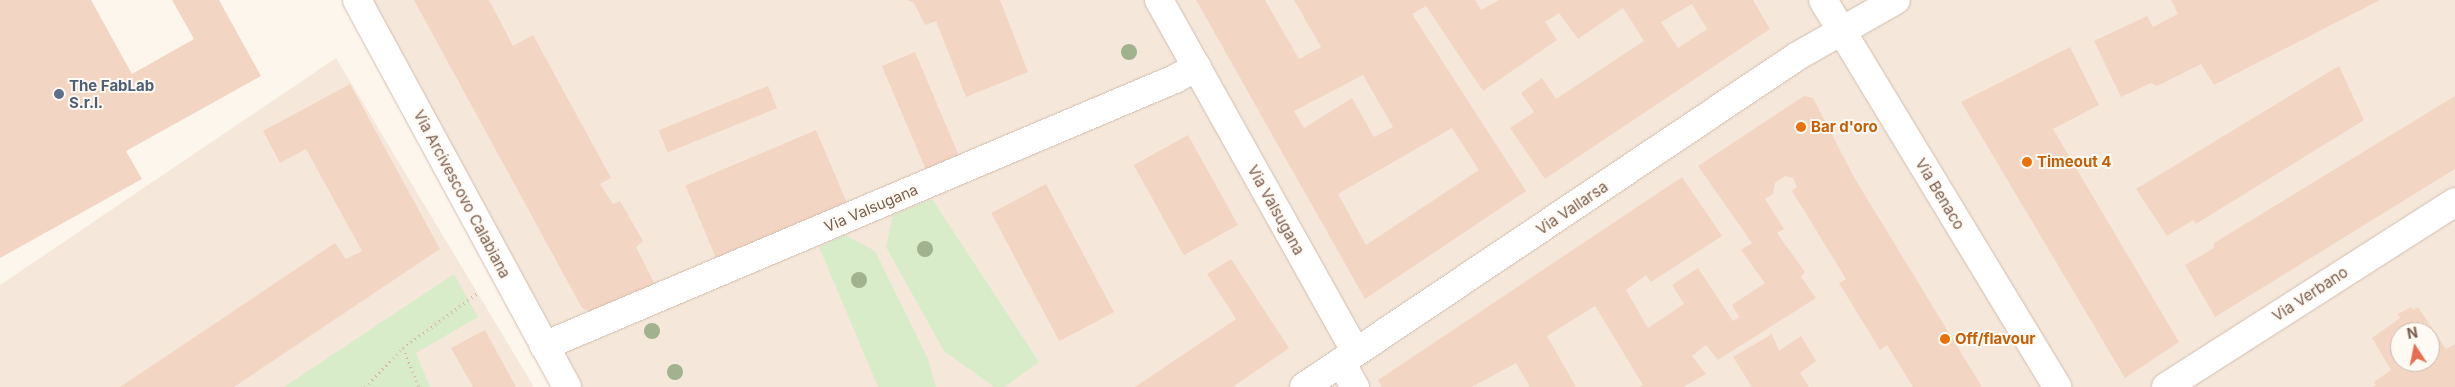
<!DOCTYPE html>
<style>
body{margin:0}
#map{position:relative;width:2455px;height:387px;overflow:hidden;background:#fdf6ec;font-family:Inter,sans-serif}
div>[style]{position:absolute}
.residential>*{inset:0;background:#f5e8da}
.green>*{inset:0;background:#d8ecc9}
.building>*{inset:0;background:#f3d5c3;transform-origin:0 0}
.path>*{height:3px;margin-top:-1.5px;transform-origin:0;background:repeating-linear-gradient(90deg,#d9b8a5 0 1px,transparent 0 5px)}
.roads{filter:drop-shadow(0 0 1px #d1beb0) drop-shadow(0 0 1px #d1beb0)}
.minor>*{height:28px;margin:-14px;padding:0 14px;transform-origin:14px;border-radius:14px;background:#fff}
.trees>*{width:16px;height:16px;margin:-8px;border-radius:50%;background:#a0b28e}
.dots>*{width:14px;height:14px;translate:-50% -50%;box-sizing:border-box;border:2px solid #fffaf3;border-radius:50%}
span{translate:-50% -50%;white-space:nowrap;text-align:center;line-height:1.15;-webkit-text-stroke:4px #fffaf3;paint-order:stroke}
.service-label{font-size:15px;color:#4e5e75;font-weight:700}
.left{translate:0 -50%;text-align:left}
.food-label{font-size:15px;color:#c56008;font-weight:700}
.street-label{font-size:15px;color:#7a5c4d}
.north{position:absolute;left:2390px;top:322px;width:50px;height:50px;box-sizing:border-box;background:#fffaf3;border:1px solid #cabbb1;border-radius:50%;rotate:349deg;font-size:14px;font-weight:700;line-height:20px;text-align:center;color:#7a5c4d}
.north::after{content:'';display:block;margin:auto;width:18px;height:22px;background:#e76f51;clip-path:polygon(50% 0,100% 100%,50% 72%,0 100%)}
</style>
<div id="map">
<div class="residential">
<div style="clip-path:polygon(evenodd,364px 0,2455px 0,2455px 387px,572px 387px,364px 0,2400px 332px,2430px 332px,2430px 362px,2400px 362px,2400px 332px)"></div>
<div style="clip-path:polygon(336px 58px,534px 387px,0 387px,0 285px)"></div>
</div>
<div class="green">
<div style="clip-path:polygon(932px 199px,1039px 362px,1004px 387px,994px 387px,944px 351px,886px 247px,893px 215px)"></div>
<div style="clip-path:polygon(845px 235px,875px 251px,928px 359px,936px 387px,878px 387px,819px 247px)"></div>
<div style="clip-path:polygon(454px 274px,478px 317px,416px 353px,430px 387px,284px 387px)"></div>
</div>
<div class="building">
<div style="clip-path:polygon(0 0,91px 0,132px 74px,194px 39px,172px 0,219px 0,261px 76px,126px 151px,142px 179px,0 258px)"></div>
<div style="clip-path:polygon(414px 0,489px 0,513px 46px,533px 35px,611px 178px,600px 184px,613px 204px,620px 201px,643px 241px,636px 247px,657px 289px,600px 316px,582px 308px)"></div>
<div style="clip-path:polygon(907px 0,1000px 0,1028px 72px,966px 97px,936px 21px,925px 25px,914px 3px)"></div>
<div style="clip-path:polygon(evenodd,1196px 0,1265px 0,1299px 59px,1321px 47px,1294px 0,1475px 0,1481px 10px,1499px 0,1753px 0,1770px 29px,1545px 179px,1510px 128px,1534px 112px,1521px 93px,1542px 78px,1556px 99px,1644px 41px,1623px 8px,1578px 39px,1559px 13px,1545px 22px,1557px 40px,1483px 91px,1426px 6px,1412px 14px,1526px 191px,1365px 299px,1196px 0,1692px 4px,1707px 29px,1678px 48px,1661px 22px,1692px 4px,1196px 0,1363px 75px,1393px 127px,1374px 137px,1352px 98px,1304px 128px,1294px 111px,1363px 75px,1196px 0,1452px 128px,1479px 170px,1366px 245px,1338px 194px,1452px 128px)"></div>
<div style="clip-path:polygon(2171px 0,2380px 0,2214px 85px,2201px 64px,2157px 86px,2151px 83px,2121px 97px,2094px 41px,2147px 16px,2153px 27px,2178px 14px)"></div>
<div style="clip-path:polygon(2070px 47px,2099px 105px,2053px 129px,2179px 342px,2125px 378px,1961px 102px)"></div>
<div style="left:915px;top:52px;width:120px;height:36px;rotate:67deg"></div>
<div style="clip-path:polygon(2339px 66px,2364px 120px,2196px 224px,2193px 220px,2167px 236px,2136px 189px)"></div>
<div style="clip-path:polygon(350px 84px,440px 249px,234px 387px,120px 387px,335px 243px,346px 259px,362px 251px,306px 149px,280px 163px,263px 131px)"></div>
<div style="left:768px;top:86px;width:24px;height:118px;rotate:68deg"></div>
<div style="clip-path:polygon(1804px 96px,1813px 98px,1855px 179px,1982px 387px,1913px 387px,1887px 345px,1880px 350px,1839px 283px,1846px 279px,1792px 191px,1797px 187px,1793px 178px,1785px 176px,1775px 183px,1773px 194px,1765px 199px,1784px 229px,1777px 233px,1805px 272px,1801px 277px,1816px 298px,1718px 360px,1706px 345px,1692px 356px,1706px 374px,1683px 387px,1640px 387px,1643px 385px,1595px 306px,1547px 336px,1576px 387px,1530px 387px,1516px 363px,1472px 387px,1382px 387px,1378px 380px,1682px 177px,1722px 236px,1651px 282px,1646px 275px,1626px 290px,1648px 328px,1684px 304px,1672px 285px,1698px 268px,1733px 321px,1739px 317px,1732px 305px,1765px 283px,1741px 250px,1752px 243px,1698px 166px)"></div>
<div style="clip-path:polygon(2455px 96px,2455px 169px,2215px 317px,2185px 265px,2214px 248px,2214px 243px)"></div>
<div style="left:816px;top:130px;width:87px;height:142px;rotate:67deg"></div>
<div style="left:1188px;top:135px;width:103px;height:62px;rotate:61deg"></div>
<div style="left:1046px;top:184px;width:145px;height:62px;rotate:62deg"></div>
<div style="clip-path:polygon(1231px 259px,1289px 348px,1233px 387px,1135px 387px,1236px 319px,1207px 274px)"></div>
<div style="clip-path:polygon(evenodd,2411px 307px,2413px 310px,2418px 307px,2446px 349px,2455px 344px,2455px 387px,2373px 387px,2376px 385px,2374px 382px,2391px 370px,2372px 338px,2400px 318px,2398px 314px,2411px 307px,2400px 332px,2430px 332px,2430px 362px,2400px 362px,2400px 332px)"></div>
<div style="clip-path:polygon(485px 330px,516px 387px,473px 387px,451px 348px)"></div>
<div style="clip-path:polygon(1772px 334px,1779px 351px,1801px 336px,1816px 361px,1800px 373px,1809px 387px,1752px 387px,1733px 357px)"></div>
</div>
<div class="path">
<div style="left:403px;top:348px;width:42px;rotate:67.7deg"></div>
<div style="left:365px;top:387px;width:54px;rotate:-45.7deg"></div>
<div style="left:403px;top:348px;width:94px;rotate:-36.4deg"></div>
</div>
<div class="roads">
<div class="minor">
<div style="left:357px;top:0;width:440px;rotate:61.5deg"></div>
<div style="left:1159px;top:0;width:403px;rotate:60.8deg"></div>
<div style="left:1823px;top:0;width:452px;rotate:58.8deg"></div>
<div style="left:544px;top:346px;width:685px;rotate:-22.94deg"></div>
<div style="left:1175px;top:79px;width:25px;rotate:-29deg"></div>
<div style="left:1341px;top:362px;width:29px;rotate:61deg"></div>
<div style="left:1304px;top:387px;width:592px;rotate:-33.85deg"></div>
<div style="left:1796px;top:57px;width:115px;rotate:-29.7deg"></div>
<div style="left:2166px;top:387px;width:343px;rotate:-32.6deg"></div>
</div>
</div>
<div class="trees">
<div style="left:1129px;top:52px"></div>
<div style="left:925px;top:249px"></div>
<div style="left:859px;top:280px"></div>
<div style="left:652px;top:331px"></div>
<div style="left:675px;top:372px"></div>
</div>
<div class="dots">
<div style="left:59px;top:94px;background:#5c6f8a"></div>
<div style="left:1801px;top:127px;background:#e8710a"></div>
<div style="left:2027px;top:162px;background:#e8710a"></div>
<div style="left:1945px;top:339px;background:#e8710a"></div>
</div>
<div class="service-label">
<span class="left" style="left:69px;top:94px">The FabLab<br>S.r.l.</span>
</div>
<div class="food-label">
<span class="left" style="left:1811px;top:127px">Bar d'oro</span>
<span class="left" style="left:2037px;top:162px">Timeout 4</span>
<span class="left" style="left:1955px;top:339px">Off/flavour</span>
</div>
<div class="street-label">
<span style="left:462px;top:194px;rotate:62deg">Via Arcivescovo Calabiana</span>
<span style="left:1940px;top:194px;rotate:59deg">Via Benaco</span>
<span style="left:871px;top:208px;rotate:-23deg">Via Valsugana</span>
<span style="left:1572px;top:208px;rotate:-34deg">Via Vallarsa</span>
<span style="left:1276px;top:210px;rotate:61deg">Via Valsugana</span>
<span style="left:2310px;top:294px;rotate:-33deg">Via Verbano</span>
</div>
<div class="north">N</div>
</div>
